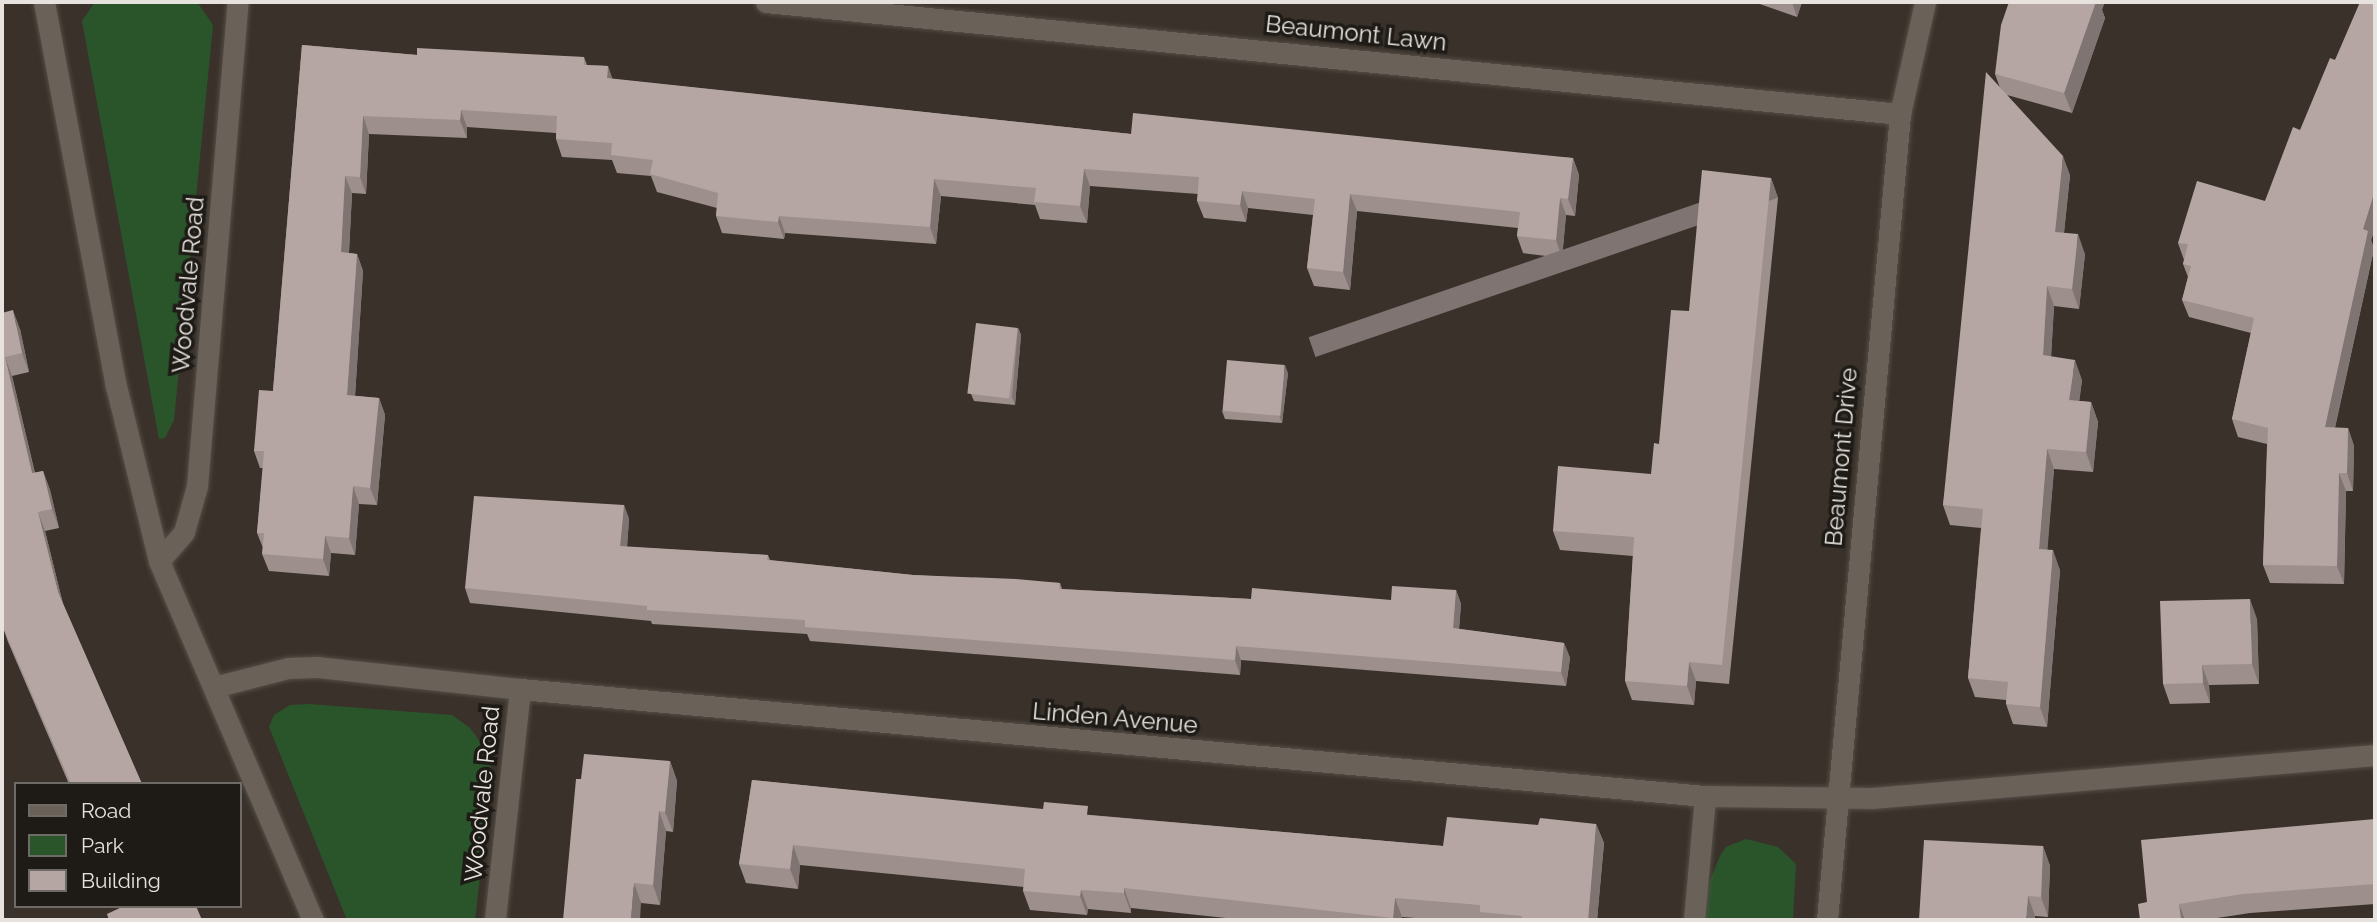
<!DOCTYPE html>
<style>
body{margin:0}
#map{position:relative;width:2377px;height:922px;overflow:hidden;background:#3a322a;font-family:Raleway,sans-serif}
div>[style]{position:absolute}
.green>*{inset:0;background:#2a552b}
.roads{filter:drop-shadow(0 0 2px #544e48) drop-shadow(0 0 2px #544e48)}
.street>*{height:21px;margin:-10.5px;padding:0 10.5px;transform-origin:10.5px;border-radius:10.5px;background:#6a6159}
.secondary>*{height:21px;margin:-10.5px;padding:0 10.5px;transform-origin:10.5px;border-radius:10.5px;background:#6a6159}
.wall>*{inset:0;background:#9c8f8c}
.shaded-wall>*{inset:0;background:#7f7472;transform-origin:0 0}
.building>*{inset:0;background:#b5a6a3;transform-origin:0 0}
span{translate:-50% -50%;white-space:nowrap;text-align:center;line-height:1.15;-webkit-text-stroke:7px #1e1b17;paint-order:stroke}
.street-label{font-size:24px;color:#e7e2dd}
.frame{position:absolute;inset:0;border:4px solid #e7e2dd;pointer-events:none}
.legend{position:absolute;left:14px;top:782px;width:228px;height:126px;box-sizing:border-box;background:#1e1b17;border:2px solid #6e6b66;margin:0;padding:9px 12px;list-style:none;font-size:21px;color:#e7e2dd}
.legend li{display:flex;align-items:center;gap:14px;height:35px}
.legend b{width:35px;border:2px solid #6e6b66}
</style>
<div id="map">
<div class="green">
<div style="clip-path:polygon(95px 2px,197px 2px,213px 25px,174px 420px,165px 438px,159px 439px,82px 21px)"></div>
<div style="clip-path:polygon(309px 704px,452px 715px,470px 728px,484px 747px,492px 771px,475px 920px,347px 920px,269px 727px,274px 715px,290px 705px)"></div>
<div style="clip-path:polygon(1746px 839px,1778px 847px,1796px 864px,1793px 920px,1704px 920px,1708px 885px,1720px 856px,1726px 847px)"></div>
</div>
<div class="roads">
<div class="street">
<div style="left:44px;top:2px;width:391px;rotate:79.4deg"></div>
<div style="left:116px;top:386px;width:180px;rotate:76.2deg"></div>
<div style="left:159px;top:561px;width:391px;rotate:66.8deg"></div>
<div style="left:766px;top:2px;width:1140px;rotate:5.64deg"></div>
<div style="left:159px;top:561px;width:38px;rotate:-49deg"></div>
<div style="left:184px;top:532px;width:48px;rotate:-74.2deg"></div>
<div style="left:197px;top:486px;width:486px;rotate:-85.2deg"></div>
<div style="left:214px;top:687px;width:76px;rotate:-14.4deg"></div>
<div style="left:288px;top:668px;width:29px;rotate:-2deg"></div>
<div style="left:317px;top:667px;width:204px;rotate:6.2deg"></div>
<div style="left:520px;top:689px;width:232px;rotate:96.2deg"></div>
<div style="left:520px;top:689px;width:1190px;rotate:5.16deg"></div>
<div style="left:1705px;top:796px;width:167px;rotate:0.7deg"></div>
<div style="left:1872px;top:798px;width:505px;rotate:-4.89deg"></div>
<div style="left:1694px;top:920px;width:124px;rotate:-84.9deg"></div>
</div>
<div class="secondary">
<div style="left:1827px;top:920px;width:809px;rotate:-84.82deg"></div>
<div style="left:1900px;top:114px;width:115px;rotate:-77.4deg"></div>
</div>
</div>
<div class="wall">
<div style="clip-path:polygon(1754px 2px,1802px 2px,1797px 17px)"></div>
<div style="clip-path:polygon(2375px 2px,2375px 228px,2371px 240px,2374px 249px,2335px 428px,2348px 428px,2354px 446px,2353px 491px,2346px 491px,2344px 584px,2270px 583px,2263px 565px,2267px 444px,2238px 437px,2232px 419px,2251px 333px,2189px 317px,2182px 300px,2188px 277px,2183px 264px,2184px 260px,2178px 243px,2265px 201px,2335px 60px)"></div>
<div style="clip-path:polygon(2102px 10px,2105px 18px,2072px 113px,2007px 95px,2070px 175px,2064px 233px,2085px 254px,2079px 309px,2054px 306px,2051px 357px,2082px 380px,2079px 401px,2091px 402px,2098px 422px,2093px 472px,2054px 469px,2047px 549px,2060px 570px,2047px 727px,2013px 724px,2006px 704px,2006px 700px,1975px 697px,1968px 678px,1981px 528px,1950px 525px,1943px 505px,2000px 88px,1995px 74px)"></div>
<div style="clip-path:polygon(302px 45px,417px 55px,584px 57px,587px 65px,608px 66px,612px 79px,1131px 134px,1573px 158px,1579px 175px,1575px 216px,1566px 215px,1562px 258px,1523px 253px,1517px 236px,1518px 228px,1357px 211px,1350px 290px,1314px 286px,1307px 268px,1313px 215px,1248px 208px,1246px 222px,1204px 218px,1197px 201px,1198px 194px,1090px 186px,1087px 223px,1040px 219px,1035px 205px,941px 196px,936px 244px,785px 233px,784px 239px,722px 233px,716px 216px,717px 208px,657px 192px,651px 176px,617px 173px,612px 160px,562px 157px,556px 139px,556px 133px,467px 127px,467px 138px,369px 134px,366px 194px,352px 193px,349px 253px,357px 254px,363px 271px,355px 396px,379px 398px,385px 415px,377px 505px,359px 504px,355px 555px,331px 553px,329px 576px,269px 571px,262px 554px,263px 548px,257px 533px,263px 468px,260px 468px,254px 451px,273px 391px)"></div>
<div style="clip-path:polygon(1771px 178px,1778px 198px,1729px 684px,1696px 681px,1694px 705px,1632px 700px,1625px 681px,1633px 556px,1560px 550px,1553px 531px,1651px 474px,1659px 444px,1689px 311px)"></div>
<div style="clip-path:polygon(2px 313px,20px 329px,29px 372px,12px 376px,35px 473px,43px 471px,50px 490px,59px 528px,45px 531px,63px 604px,142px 784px,69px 784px,8px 642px,2px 625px)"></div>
<div style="clip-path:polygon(1018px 328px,1021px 335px,1015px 405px,974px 401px,971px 394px)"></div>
<div style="clip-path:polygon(1288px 373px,1282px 423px,1225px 419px,1222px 411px)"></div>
<div style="clip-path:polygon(624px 505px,629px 519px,627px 547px,768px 555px,770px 560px,913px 575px,1060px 583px,1062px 589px,1251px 599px,1391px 600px,1456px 590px,1461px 604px,1459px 629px,1564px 643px,1570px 658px,1566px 686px,1241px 660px,1240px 675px,810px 641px,807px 634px,652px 624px,651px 621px,470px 603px,465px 588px)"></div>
<div style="clip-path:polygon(2257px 619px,2259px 684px,2209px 685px,2210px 703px,2170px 704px,2163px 684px)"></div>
<div style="clip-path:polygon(670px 761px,677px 781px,673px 832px,666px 831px,660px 905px,641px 903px,581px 779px)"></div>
<div style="clip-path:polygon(752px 780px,1091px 815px,1443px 846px,1538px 825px,1596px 824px,1604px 843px,1597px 920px,1440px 920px,1402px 917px,1402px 920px,1245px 920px,1131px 908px,1131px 913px,1088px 909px,1087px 915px,1030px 910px,1023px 891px,1024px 887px,800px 865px,798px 889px,746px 883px,739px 864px)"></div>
<div style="clip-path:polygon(2375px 819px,2375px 904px,2250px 913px,2204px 920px,2140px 920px,2147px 902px)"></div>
<div style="clip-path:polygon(2043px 846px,2050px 866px,2048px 917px,2035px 916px,1919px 920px)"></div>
</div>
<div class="shaded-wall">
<div style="clip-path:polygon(1792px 2px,1802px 2px,1797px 17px)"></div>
<div style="clip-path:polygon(2095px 2px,2105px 2px,2102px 10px,2105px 18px,2072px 113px,2064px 93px)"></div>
<div style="clip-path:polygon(608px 66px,614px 83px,607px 78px)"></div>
<div style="clip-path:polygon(461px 110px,467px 127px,467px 138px,460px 120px)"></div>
<div style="clip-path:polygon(363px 116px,369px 134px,366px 194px,360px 177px)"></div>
<div style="clip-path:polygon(2063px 156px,2070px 175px,2062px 251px,2055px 232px)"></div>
<div style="clip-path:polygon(1573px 158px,1579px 175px,1575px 216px,1568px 199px)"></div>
<div style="clip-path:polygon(1084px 169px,1090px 186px,1087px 223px,1080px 206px)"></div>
<div style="clip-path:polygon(345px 176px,352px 193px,348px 270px,341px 252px)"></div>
<div style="left:1771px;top:178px;width:21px;height:489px;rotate:71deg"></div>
<div style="clip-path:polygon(934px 179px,941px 196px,936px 244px,930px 227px)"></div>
<div style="clip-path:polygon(2375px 190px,2375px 228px,2371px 240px,2374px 249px,2331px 445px,2325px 427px,2363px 229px)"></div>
<div style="clip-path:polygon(1242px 191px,1248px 208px,1246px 222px,1240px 205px)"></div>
<div style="clip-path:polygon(1350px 194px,1357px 211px,1350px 290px,1343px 272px)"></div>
<div style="clip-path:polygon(1560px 198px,1566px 215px,1562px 258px,1556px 240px)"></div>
<div style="clip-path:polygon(779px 216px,785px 233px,784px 239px,778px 222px)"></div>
<div style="clip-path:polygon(2078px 234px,2085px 254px,2079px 309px,2072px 289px)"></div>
<div style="clip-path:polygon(357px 254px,363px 271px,354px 413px,347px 395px)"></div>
<div style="clip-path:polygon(2047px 286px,2054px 306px,2050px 375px,2043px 355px)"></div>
<div style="clip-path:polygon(13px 310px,20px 329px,29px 372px,22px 353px)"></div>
<div style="clip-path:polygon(1018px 328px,1021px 335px,1015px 405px,1012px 397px)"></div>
<div style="clip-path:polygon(5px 357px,12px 376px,39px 492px,32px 473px)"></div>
<div style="clip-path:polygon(2075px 360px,2082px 380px,2077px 420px,2069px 400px)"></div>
<div style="clip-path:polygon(1285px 365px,1288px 373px,1282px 423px,1279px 415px)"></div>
<div style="clip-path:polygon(379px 398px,385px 415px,377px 505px,370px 488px)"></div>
<div style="clip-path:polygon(2091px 402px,2098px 422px,2093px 472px,2086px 452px)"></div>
<div style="clip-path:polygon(2348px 428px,2354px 446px,2353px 491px,2347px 473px)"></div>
<div style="clip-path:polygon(2047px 449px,2054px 469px,2046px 568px,2039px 549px)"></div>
<div style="clip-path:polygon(43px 471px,50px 490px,59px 528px,52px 509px)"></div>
<div style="clip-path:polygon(2339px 473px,2346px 491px,2344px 584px,2337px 566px)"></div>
<div style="clip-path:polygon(353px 486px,359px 504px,355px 555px,349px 538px)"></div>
<div style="clip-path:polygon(624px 505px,629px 519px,626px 561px,620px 546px)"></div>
<div style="clip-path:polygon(38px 512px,45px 531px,65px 612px,58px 592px)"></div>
<div style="clip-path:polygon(325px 536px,331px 553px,329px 576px,323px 559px)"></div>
<div style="clip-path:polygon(2053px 550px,2060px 570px,2047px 727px,2040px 707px)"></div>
<div style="clip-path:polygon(1456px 590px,1461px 604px,1458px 642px,1453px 628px)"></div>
<div style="clip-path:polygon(2250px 599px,2257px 619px,2259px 684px,2252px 664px)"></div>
<div style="clip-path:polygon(1564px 643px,1570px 658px,1566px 686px,1561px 672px)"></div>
<div style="clip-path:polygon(1236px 646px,1241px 660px,1240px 675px,1235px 660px)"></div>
<div style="clip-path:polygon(1689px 662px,1696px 681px,1694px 705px,1687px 686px)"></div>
<div style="clip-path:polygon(2202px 665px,2209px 685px,2210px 703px,2203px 683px)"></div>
<div style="clip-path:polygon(670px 761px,677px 781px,673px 832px,665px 812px)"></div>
<div style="clip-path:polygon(659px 811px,666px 831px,660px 905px,653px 885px)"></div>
<div style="clip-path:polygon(1596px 824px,1604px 843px,1597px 920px,1588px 920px)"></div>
<div style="clip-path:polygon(793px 845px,800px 865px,798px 889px,790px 869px)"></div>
<div style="clip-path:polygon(2043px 846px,2050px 866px,2048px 917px,2041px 897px)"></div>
<div style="clip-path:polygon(634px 883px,641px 903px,640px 920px,631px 920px)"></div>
<div style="clip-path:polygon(1124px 888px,1131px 908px,1131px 913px,1124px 893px)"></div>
<div style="clip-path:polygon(1081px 890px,1088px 909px,1087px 915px,1080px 896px)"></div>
<div style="clip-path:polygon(2028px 896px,2035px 916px,2035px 920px,2026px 920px)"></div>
<div style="clip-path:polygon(1395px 898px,1402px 917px,1402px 920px,1394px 920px,1393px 918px)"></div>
<div style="clip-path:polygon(2179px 904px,2185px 920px,2181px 920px)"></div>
</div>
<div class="building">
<div style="clip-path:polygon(2009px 2px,2096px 2px,2064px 93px,1995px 74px,2001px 25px)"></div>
<div style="clip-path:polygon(2360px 2px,2375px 2px,2375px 190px,2363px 229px,2368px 231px,2325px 427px,2348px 428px,2347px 473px,2339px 473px,2337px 566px,2263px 565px,2268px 428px,2232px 419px,2254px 318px,2182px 300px,2191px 266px,2183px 264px,2188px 244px,2178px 243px,2197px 181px,2265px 201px,2293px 127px,2300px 130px,2330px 58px,2335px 60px)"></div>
<div style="clip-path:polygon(302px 45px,417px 55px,417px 48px,584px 57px,584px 65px,608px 66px,607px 78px,1131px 134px,1133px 113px,1573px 158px,1568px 199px,1560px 198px,1556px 240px,1517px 236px,1520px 212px,1350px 194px,1343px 272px,1307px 268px,1315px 199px,1242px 191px,1240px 205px,1197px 201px,1199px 177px,1084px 169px,1080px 206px,1034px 202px,1036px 188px,934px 179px,930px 227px,779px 216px,778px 222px,716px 216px,718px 193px,650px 174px,653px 160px,611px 155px,612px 143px,556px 139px,557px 116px,461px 110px,460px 120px,363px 116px,360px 177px,345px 176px,341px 252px,357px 254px,347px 395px,379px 398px,370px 488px,353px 486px,349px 538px,325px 536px,323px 559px,262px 554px,264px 533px,257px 533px,264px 451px,254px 451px,259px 390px,273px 391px)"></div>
<div style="clip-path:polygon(1986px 72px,2063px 156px,2055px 232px,2078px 234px,2072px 289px,2047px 286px,2043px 355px,2075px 360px,2069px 400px,2091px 402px,2086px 452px,2047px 449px,2039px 549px,2053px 550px,2040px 707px,2006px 704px,2008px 682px,1968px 678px,1983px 509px,1943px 505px)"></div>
<div style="clip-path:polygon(1702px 170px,1771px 178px,1722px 665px,1689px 662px,1687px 686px,1625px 681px,1634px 537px,1553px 531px,1558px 466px,1651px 474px,1654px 443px,1659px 444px,1671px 310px,1689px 311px)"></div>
<div style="clip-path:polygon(13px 310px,22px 353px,5px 357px,32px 473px,43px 471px,52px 509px,38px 512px,58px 592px,142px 784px,71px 784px,2px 625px,2px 313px)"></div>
<div style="left:976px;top:323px;width:42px;height:71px;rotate:7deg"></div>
<div style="left:1227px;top:360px;width:58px;height:51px;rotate:5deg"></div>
<div style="clip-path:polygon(474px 496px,624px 505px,620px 546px,768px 555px,767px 560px,913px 575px,1016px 579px,1060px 583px,1059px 589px,1251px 599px,1252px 588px,1391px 600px,1392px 586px,1456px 590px,1453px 628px,1564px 643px,1561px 672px,1236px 646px,1235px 660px,805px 627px,805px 620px,647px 610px,647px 606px,465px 588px)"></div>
<div style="clip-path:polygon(2250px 599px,2252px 664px,2202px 665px,2203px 683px,2163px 684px,2160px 601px)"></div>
<div style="clip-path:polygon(584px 754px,670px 761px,665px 812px,659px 811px,653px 885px,634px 883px,631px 920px,563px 920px,576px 779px,581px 779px)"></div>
<div style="clip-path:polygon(752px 780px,1043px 809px,1044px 802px,1088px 806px,1087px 815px,1443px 846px,1447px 817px,1538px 825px,1540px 818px,1596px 824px,1588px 920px,1522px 920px,1522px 916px,1480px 912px,1480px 905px,1395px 898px,1393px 918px,1124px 888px,1124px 893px,1081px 890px,1080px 896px,1023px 891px,1025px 869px,793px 845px,790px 869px,739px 864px)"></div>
<div style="clip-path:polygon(2375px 819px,2375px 884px,2243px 894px,2179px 904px,2181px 920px,2140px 920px,2138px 904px,2147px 902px,2141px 840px)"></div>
<div style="clip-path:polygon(1924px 840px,2043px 846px,2041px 897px,2028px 896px,2026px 920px,1919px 920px)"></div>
<div style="clip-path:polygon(124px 906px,196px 906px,202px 920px,109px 920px,107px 914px)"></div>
</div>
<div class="street-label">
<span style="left:1356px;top:33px;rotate:6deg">Beaumont Lawn</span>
<span style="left:188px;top:285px;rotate:-85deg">Woodvale Road</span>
<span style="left:1841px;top:457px;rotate:-85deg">Beaumont Drive</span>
<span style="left:1115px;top:718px;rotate:5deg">Linden Avenue</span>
<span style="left:482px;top:794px;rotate:-84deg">Woodvale Road</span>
</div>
<div class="frame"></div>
<ul class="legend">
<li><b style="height:9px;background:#6a6159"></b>Road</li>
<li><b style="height:19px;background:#2a552b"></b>Park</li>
<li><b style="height:19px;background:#b5a6a3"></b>Building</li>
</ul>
</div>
